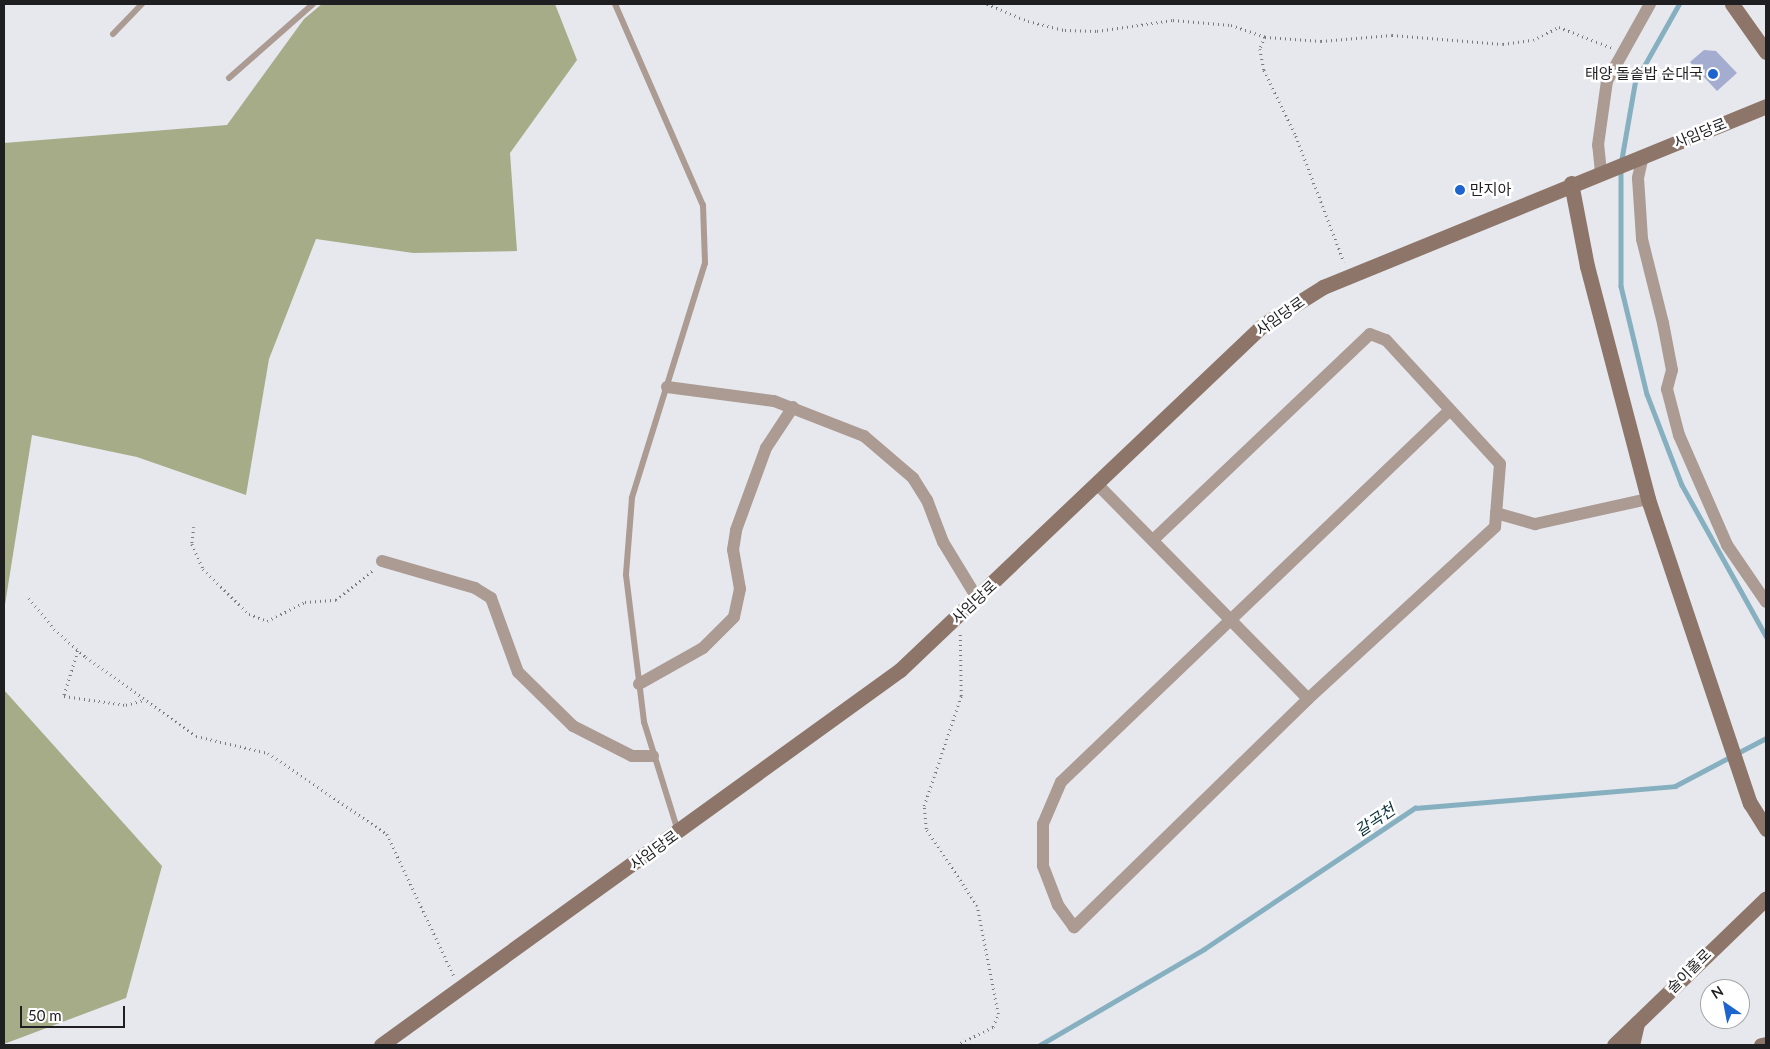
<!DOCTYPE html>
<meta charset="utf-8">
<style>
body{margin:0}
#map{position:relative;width:1770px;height:1049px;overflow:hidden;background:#e6e8ee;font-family:Lato,"Noto Sans KR",sans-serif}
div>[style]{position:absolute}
.forest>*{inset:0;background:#a6ac88}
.stream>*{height:4.5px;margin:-2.25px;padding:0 2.25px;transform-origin:2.25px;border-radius:2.25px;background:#86b0c0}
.building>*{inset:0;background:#a4adcf}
.path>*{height:2.5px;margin-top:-1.25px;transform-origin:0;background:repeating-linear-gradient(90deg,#797a7e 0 1px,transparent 0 5px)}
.lane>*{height:6px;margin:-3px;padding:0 3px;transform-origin:3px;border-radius:3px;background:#ab9b92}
.street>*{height:12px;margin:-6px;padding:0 6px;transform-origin:6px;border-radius:6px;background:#ab9b92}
.secondary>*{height:15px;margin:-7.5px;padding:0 7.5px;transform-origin:7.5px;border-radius:7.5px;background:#8d7669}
.dots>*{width:14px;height:14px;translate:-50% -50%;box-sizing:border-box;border:2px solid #fff;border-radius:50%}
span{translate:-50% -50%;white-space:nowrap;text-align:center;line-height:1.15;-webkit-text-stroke:5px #fff;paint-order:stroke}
.poi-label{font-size:15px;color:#1f1f22}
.right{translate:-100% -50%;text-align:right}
.left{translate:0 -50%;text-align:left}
.street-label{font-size:15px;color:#1f1f22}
.water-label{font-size:16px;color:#062f3b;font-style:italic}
.frame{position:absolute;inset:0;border:5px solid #1f1f22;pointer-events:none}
.north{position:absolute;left:1700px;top:979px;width:50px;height:50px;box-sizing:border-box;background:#fff;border:1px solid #a5a5a7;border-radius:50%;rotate:327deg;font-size:14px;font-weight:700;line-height:20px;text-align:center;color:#1f1f22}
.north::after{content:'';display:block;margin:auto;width:18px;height:22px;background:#1d64cf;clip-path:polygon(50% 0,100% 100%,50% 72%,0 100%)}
.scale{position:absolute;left:20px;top:1006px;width:105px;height:22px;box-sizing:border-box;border:2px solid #1f1f22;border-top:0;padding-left:6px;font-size:15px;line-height:18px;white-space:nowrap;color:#1f1f22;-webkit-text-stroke:4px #fff;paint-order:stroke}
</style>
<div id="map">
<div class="forest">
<div style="clip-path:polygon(322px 4px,555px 4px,577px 60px,510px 153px,517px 251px,413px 253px,316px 239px,269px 359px,246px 495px,137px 457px,32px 435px,4px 611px,4px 143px,227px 125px,304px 19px)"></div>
<div style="clip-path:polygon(4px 690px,162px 866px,126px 998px,4px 1044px)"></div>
</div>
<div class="stream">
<div style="left:1621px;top:162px;width:81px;rotate:-80.1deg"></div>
<div style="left:1635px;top:82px;width:90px;rotate:-60.6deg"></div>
<div style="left:1621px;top:170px;width:116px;rotate:90deg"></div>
<div style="left:1621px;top:286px;width:111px;rotate:76.5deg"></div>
<div style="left:1647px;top:394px;width:97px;rotate:69deg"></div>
<div style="left:1682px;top:485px;width:173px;rotate:60.9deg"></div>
<div style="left:1040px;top:1045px;width:190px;rotate:-30.3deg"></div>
<div style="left:1204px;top:949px;width:254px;rotate:-33.8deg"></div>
<div style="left:1415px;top:808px;width:261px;rotate:-4.8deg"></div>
<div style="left:1675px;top:786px;width:103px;rotate:-27.8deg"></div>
</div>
<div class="building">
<div style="clip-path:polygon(1704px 50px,1716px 51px,1737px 73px,1717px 91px,1690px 62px)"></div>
</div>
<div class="path">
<div style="left:987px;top:4px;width:44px;rotate:22.5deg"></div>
<div style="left:1028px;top:21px;width:38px;rotate:14deg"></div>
<div style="left:1065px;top:30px;width:32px;rotate:2deg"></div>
<div style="left:1097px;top:31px;width:77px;rotate:-8.2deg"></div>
<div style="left:1173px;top:20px;width:58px;rotate:4.9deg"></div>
<div style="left:1231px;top:25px;width:36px;rotate:19deg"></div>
<div style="left:1265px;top:37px;width:13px;rotate:113deg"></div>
<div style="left:1260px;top:49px;width:21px;rotate:79deg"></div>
<div style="left:1264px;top:70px;width:73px;rotate:64.1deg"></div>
<div style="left:1296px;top:136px;width:135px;rotate:69.1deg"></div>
<div style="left:1265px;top:37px;width:56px;rotate:4.1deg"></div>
<div style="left:1321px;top:41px;width:71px;rotate:-4.8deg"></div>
<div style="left:1392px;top:35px;width:111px;rotate:4.6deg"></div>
<div style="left:1503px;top:44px;width:30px;rotate:-8deg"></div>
<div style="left:1533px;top:40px;width:29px;rotate:-27deg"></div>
<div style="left:1559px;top:27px;width:57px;rotate:21.6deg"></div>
<div style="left:194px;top:527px;width:17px;rotate:97deg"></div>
<div style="left:192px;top:544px;width:27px;rotate:66deg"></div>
<div style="left:203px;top:569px;width:64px;rotate:44.4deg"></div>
<div style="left:249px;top:614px;width:19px;rotate:21deg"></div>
<div style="left:267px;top:621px;width:42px;rotate:-26.6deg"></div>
<div style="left:305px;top:602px;width:31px;rotate:-4deg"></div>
<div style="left:336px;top:600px;width:49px;rotate:-39.2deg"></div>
<div style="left:29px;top:598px;width:40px;rotate:51deg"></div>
<div style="left:54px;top:629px;width:43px;rotate:41.2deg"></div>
<div style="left:86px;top:657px;width:135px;rotate:35.7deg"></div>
<div style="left:196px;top:736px;width:74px;rotate:13.3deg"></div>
<div style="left:268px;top:753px;width:144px;rotate:34.2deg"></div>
<div style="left:387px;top:834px;width:157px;rotate:64.7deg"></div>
<div style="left:78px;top:651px;width:47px;rotate:107.3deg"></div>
<div style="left:64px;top:696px;width:63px;rotate:8.3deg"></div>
<div style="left:126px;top:705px;width:19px;rotate:-16deg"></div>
<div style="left:956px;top:1045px;width:41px;rotate:-25.9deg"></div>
<div style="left:993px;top:1027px;width:14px;rotate:-69deg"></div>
<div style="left:998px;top:1014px;width:110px;rotate:-101deg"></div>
<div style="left:977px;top:906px;width:92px;rotate:-123.5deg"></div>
<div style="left:926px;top:829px;width:23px;rotate:-95deg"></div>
<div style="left:924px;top:806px;width:116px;rotate:-71.4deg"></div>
<div style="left:961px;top:696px;width:63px;rotate:-90.9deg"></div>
</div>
<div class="lane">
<div style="left:615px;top:4px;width:219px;rotate:66.4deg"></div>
<div style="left:703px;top:205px;width:58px;rotate:88deg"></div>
<div style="left:705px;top:263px;width:246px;rotate:107.3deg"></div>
<div style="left:632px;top:498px;width:77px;rotate:94.5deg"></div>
<div style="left:626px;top:575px;width:148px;rotate:83deg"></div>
<div style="left:644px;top:722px;width:114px;rotate:72.7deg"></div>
<div style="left:113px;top:34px;width:42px;rotate:-46deg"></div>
<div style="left:229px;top:78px;width:112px;rotate:-41.4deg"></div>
</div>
<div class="street">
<div style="left:1643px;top:156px;width:23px;rotate:103deg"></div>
<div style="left:1638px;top:178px;width:61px;rotate:86.2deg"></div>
<div style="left:1642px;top:239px;width:87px;rotate:76deg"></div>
<div style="left:1663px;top:323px;width:48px;rotate:79.2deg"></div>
<div style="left:1672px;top:370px;width:20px;rotate:105deg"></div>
<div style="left:1667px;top:389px;width:48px;rotate:75.4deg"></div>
<div style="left:1679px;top:435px;width:120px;rotate:66.4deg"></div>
<div style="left:1727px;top:545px;width:69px;rotate:55.6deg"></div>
<div style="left:1601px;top:172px;width:27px;rotate:-96deg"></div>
<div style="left:1598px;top:145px;width:65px;rotate:-82deg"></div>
<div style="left:1607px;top:81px;width:88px;rotate:-60.8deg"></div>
<div style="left:667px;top:387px;width:108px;rotate:7.5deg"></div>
<div style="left:774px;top:401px;width:97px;rotate:21.3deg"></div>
<div style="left:864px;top:436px;width:65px;rotate:40.6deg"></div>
<div style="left:913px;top:478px;width:26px;rotate:58deg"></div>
<div style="left:927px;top:500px;width:45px;rotate:69.1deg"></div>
<div style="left:943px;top:542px;width:66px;rotate:58.7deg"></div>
<div style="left:1097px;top:484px;width:301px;rotate:45.5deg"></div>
<div style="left:1496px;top:513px;width:41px;rotate:15.8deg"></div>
<div style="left:1535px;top:524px;width:116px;rotate:-12.5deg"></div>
<div style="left:1153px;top:540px;width:299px;rotate:-43.5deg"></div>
<div style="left:1370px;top:334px;width:17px;rotate:21deg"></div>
<div style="left:1386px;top:340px;width:168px;rotate:47.4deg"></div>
<div style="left:1500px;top:464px;width:63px;rotate:94.5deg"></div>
<div style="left:1495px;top:527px;width:254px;rotate:137.4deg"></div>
<div style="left:1308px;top:699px;width:327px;rotate:135.7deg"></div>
<div style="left:1074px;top:927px;width:27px;rotate:-126deg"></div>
<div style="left:1058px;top:905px;width:42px;rotate:-111deg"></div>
<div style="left:1043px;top:866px;width:42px;rotate:-90deg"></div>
<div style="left:1043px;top:824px;width:46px;rotate:-66.8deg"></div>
<div style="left:1061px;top:782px;width:538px;rotate:-43.72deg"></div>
<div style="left:382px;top:561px;width:97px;rotate:16.2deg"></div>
<div style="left:475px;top:588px;width:19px;rotate:32deg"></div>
<div style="left:491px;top:598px;width:79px;rotate:70deg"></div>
<div style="left:518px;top:672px;width:77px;rotate:44.5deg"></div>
<div style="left:573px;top:726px;width:66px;rotate:27deg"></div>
<div style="left:632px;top:756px;width:21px"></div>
<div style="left:639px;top:684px;width:73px;rotate:-29.4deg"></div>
<div style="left:703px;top:648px;width:44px;rotate:-45deg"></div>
<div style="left:734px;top:617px;width:29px;rotate:-78deg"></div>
<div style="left:740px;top:589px;width:40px;rotate:-100deg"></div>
<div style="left:733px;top:550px;width:20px;rotate:-81deg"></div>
<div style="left:736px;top:530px;width:87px;rotate:-69.9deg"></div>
<div style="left:766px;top:448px;width:49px;rotate:-56.6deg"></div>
</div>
<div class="secondary">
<div style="left:1732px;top:4px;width:59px;rotate:54.7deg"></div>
<div style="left:1571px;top:183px;width:85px;rotate:79.1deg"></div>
<div style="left:1587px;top:266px;width:241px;rotate:75.3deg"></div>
<div style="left:1648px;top:499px;width:321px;rotate:71.5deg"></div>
<div style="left:1750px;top:803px;width:31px;rotate:58deg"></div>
<div style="left:381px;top:1045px;width:640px;rotate:-35.85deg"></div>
<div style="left:900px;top:670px;width:502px;rotate:-43.55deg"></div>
<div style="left:1264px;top:324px;width:70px;rotate:-32.1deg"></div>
<div style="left:1323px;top:287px;width:479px;rotate:-22.2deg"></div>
<div style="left:1614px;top:1045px;width:211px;rotate:-44deg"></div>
<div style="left:1632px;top:1045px;width:23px;rotate:-77deg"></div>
<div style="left:1761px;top:1045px;width:5px;rotate:-11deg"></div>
</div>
<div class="dots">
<div style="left:1713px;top:74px;background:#1d64cf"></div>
<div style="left:1460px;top:190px;background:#1d64cf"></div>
</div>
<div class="poi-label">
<span class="right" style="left:1703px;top:74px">태양 돌솥밥 순대국</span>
<span class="left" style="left:1470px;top:190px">만지아</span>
</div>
<div class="street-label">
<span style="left:1700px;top:133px;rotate:-22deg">사임당로</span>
<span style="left:1280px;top:316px;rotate:-35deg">사임당로</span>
<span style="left:974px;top:602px;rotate:-43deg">사임당로</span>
<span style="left:654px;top:850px;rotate:-36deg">사임당로</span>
<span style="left:1689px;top:971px;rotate:-45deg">술이홀로</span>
</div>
<div class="water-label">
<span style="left:1375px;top:820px;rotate:-34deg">갈곡천</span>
</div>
<div class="frame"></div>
<div class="north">N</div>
<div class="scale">50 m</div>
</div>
